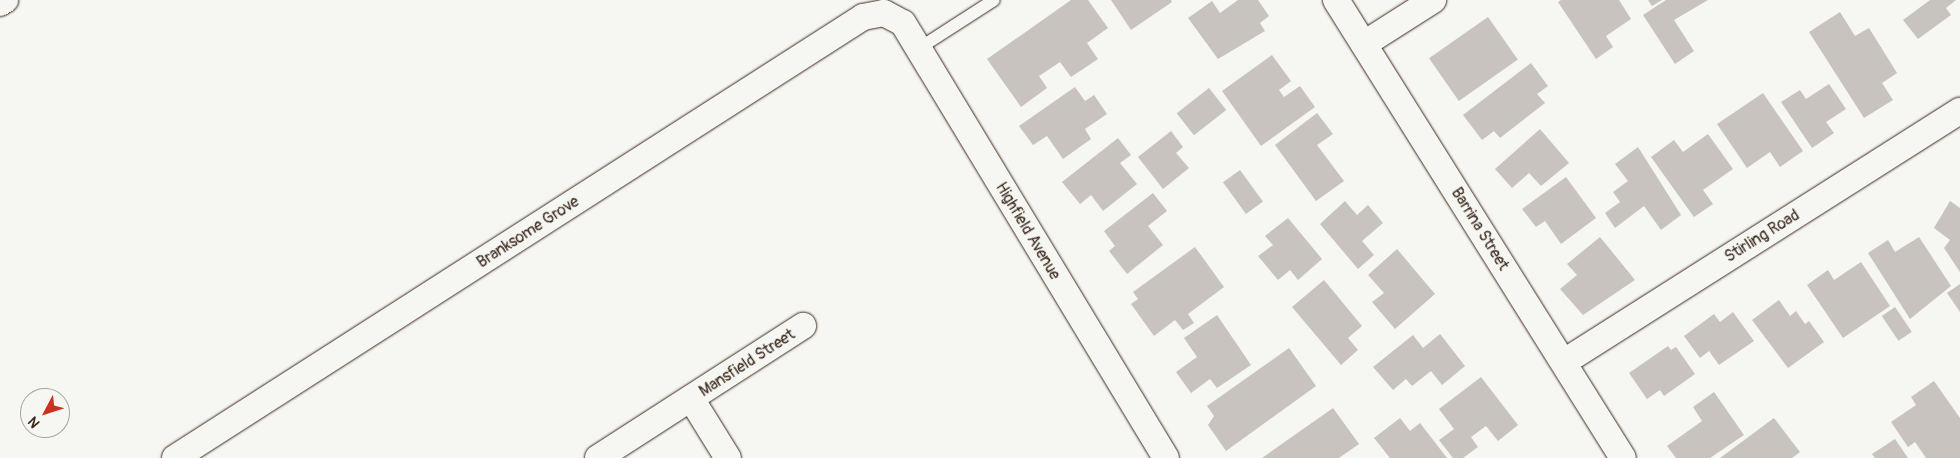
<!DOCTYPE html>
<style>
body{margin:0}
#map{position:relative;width:1960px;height:458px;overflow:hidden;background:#f6f6f2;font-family:Pangolin,sans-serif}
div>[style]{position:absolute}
.building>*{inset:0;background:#c8c3be;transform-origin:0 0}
.roads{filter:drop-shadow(0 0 1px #3b2a1e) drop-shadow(0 0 1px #3b2a1e)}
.lane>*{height:12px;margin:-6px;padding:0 6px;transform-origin:6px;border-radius:6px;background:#f6f6f2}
.street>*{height:26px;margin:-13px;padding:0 13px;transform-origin:13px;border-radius:13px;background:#f6f6f2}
span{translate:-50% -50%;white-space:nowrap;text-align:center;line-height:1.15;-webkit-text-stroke:4.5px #f6f6f2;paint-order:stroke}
.street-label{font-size:16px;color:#3b2a1e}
.north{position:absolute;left:20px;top:388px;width:50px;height:50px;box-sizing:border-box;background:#f6f6f2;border:1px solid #aba49d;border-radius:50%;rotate:230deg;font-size:14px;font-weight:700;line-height:20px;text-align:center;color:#3b2a1e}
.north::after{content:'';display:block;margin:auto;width:18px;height:22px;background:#c8321e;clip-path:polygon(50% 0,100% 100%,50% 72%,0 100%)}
</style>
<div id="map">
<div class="building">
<div style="clip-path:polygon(1071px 0,1088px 0,1108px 28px,1087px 43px,1098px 59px,1071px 77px,1060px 62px,1039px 76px,1047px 88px,1021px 107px,987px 59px)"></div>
<div style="clip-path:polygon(1111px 0,1171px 0,1172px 2px,1131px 30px)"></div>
<div style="clip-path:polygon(1238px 0,1258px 0,1269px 16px,1260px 23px,1265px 31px,1218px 59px,1188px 18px,1212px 1px,1220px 13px)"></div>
<div style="clip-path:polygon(1561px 0,1619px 0,1631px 19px,1606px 36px,1613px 47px,1596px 59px,1558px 2px)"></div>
<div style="clip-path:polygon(1648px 0,1662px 0,1652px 6px)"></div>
<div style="clip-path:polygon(1666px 0,1708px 0,1674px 20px,1694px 51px,1675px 64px,1643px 15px)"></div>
<div style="clip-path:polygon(1930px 0,1956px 0,1946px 8px,1951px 15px,1918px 39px,1903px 20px)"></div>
<div style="clip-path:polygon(1840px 12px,1855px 36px,1869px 28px,1897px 73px,1882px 83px,1893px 100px,1864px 118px,1809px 32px)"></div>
<div style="left:1488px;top:17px;width:52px;height:72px;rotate:55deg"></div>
<div style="clip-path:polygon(1272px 55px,1291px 81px,1279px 90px,1284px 97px,1300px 86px,1315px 107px,1261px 146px,1222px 91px)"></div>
<div style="clip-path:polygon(1531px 63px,1548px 86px,1537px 94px,1545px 103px,1500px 138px,1494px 131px,1482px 140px,1463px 115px)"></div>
<div style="clip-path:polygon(1829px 84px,1846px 109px,1826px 122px,1834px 133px,1812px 148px,1781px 102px,1800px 90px,1806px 99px)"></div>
<div style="clip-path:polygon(1075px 87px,1085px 101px,1094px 95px,1107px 114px,1085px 129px,1091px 139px,1063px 159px,1047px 136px,1033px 145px,1019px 126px)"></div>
<div style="left:1209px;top:88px;width:28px;height:41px;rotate:52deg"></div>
<div style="clip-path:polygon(1763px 93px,1803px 151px,1780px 167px,1770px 152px,1747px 168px,1717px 124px)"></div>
<div style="clip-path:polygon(1317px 113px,1333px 134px,1317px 145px,1344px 181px,1316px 201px,1275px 145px)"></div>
<div style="clip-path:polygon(1540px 129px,1569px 163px,1541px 186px,1529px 173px,1512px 188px,1495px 169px)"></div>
<div style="clip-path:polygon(1171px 131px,1183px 147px,1176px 153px,1189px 168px,1163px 189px,1138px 157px)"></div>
<div style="clip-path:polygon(1708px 134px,1733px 169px,1703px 190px,1713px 204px,1694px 217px,1651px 157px,1674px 140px,1683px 152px)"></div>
<div style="clip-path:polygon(1118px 138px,1131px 155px,1120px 163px,1137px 184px,1103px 211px,1091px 195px,1080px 204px,1062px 182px)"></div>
<div style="clip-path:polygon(1638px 147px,1681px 215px,1661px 230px,1644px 206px,1615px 228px,1605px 213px,1620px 202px,1613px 192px,1628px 181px,1615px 164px)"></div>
<div style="left:1240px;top:170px;width:39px;height:21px;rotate:54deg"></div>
<div style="clip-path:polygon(1566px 177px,1596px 218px,1561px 244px,1545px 221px,1536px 227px,1522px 209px)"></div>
<div style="clip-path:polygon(1153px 193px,1167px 211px,1148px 226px,1163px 245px,1127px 274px,1109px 251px,1115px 246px,1104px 231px)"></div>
<div style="clip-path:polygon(1345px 201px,1357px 215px,1368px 205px,1383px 223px,1362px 241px,1374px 255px,1358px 269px,1320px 224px)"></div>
<div style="clip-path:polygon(1950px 201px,1960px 208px,1960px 272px,1944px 248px,1950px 240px,1934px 228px)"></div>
<div style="clip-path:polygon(1288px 218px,1322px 259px,1298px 280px,1290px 270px,1278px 280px,1258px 256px,1273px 245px,1265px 236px)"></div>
<div style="clip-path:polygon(1600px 237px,1635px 280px,1583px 315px,1560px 289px,1577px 275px,1567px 264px)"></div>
<div style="clip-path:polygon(1919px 237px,1951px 286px,1910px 319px,1868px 253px,1888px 240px,1895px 252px)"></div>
<div style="clip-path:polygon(1195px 247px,1224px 287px,1188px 314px,1194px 323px,1183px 330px,1175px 320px,1154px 336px,1131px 304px,1138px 299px,1133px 292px)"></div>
<div style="clip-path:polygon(1397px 249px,1435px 294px,1395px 329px,1372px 302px,1384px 293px,1368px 275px)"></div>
<div style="clip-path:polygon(1861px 262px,1890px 306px,1843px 338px,1807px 285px,1828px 270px,1834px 280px)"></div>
<div style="clip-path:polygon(1324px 280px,1362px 326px,1348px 338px,1358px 350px,1341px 365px,1292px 307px)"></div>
<div style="clip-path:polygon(1960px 284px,1960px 312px,1947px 293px)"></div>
<div style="clip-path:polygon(1779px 300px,1790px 316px,1796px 311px,1805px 324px,1809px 321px,1824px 342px,1788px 368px,1752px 320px)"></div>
<div style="left:1895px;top:307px;width:30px;height:16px;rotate:56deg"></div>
<div style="clip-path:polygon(1733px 312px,1754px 341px,1719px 365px,1709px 351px,1700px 358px,1684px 336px,1714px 314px,1720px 322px)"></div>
<div style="clip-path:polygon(1217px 315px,1251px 365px,1217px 388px,1210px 379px,1191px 393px,1176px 372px,1197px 357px,1184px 338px)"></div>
<div style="clip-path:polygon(1440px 334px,1465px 366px,1442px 385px,1431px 371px,1412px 386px,1406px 379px,1393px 390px,1373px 367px,1413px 335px,1423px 348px)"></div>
<div style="clip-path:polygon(1668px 346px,1671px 350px,1676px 347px,1695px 374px,1664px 396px,1660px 390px,1647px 399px,1629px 373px)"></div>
<div style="clip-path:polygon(1289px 348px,1316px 386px,1226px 451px,1208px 425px,1214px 416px,1207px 406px)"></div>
<div style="clip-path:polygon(1481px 377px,1518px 425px,1498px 441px,1486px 426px,1471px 437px,1478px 447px,1463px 458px,1453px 458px,1439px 440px,1454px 429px,1439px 409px)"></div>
<div style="clip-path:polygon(1934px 381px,1960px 418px,1960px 458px,1926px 458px,1915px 442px,1908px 447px,1891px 422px,1916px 405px,1911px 397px)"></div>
<div style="clip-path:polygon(1714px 392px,1744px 435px,1710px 458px,1676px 458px,1667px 446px,1702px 421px,1693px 407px)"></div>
<div style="clip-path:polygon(1333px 408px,1359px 444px,1339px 458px,1262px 458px)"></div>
<div style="clip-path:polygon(1400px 418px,1410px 431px,1420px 423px,1447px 458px,1390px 458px,1374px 438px)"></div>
<div style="clip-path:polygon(1774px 418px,1800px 452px,1792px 458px,1720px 458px)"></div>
<div style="clip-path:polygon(1895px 439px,1908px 458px,1875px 458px,1872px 454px)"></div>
</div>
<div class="roads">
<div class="lane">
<div style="left:918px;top:49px;width:90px;rotate:-32.8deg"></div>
</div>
<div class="street">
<div style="left:1336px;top:0;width:540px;rotate:57.93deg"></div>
<div style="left:0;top:3px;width:6px;rotate:-31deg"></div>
<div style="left:1364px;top:44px;width:82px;rotate:-32.5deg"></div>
<div style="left:1564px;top:362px;width:469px;rotate:-32.4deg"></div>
<div style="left:692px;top:400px;width:68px;rotate:58.2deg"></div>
<div style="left:175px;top:458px;width:817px;rotate:-32.66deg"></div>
<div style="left:863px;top:17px;width:21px;rotate:-11deg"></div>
<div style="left:884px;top:13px;width:21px;rotate:28deg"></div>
<div style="left:903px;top:23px;width:508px;rotate:58.84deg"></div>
<div style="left:598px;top:458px;width:244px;rotate:-32.8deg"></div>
</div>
</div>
<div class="street-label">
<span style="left:1480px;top:229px;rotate:58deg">Barrina Street</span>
<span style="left:1028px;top:231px;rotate:59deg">Highfield Avenue</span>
<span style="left:528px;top:232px;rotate:-33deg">Branksome Grove</span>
<span style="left:1762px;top:236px;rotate:-32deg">Stirling Road</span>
<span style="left:747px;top:363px;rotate:-33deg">Mansfield Street</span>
</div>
<div class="north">N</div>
</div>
